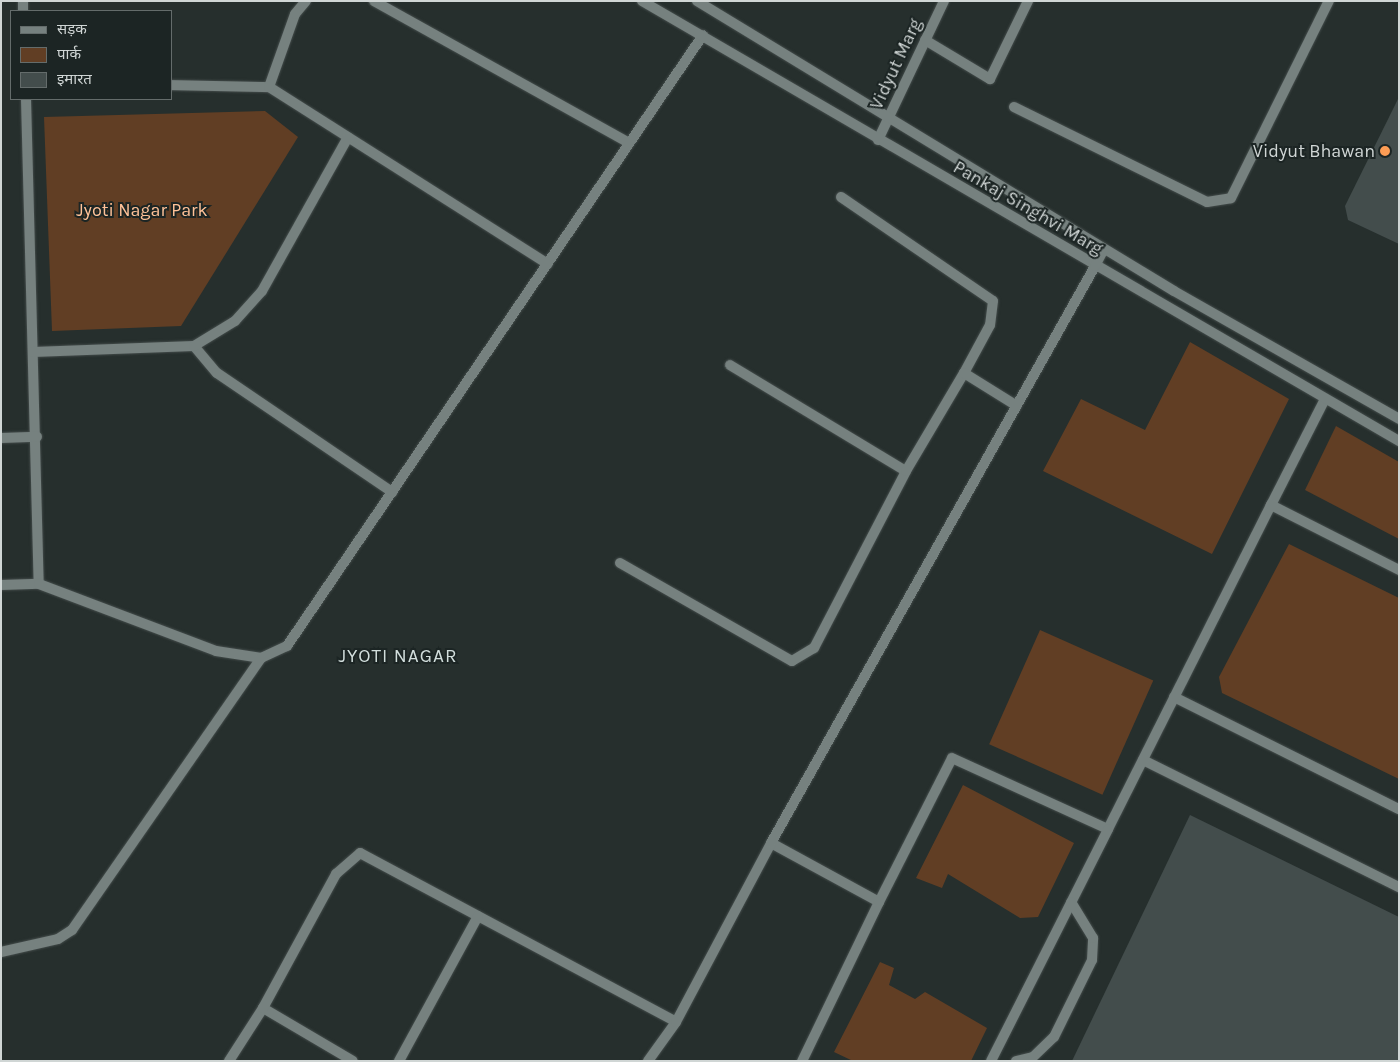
<!DOCTYPE html>
<meta charset="utf-8">
<style>
body{margin:0}
#map{position:relative;width:1400px;height:1062px;overflow:hidden;background:#262f2d;font-family:Karla,"Noto Sans Devanagari",sans-serif}
div>[style]{position:absolute}
.green>*{inset:0;background:#613e24;transform-origin:0 0}
.building>*{inset:0;background:#434d4c}
.roads{filter:drop-shadow(0 0 1px #444c4b) drop-shadow(0 0 1px #444c4b)}
.service>*{height:10px;margin:-5px;padding:0 5px;transform-origin:5px;border-radius:5px;background:#76817f}
.minor>*{height:10px;margin:-5px;padding:0 5px;transform-origin:5px;border-radius:5px;background:#76817f}
.tertiary>*{height:10px;margin:-5px;padding:0 5px;transform-origin:5px;border-radius:5px;background:#76817f}
.dots>*{width:14px;height:14px;translate:-50% -50%;box-sizing:border-box;border:2px solid #1c2524;border-radius:50%}
span{translate:-50% -50%;white-space:nowrap;text-align:center;line-height:1.15;-webkit-text-stroke:4px #1c2524;paint-order:stroke}
.street-label{font-size:18px;color:#d0d6d5}
.poi-label{font-size:18px;color:#d0d6d5}
.right{translate:-100% -50%;text-align:right}
.park-label{font-size:18px;color:#ffc298}
.neighbourhood-label{font-size:19px;color:#d2dedc;letter-spacing:1px}
.frame{position:absolute;inset:0;border:2px solid #d0d6d5;pointer-events:none}
.legend{position:absolute;left:10px;top:10px;width:162px;height:90px;box-sizing:border-box;background:#1c2524;border:1px solid #646c6b;margin:0;padding:6px 9px;list-style:none;font-size:15px;color:#d0d6d5}
.legend li{display:flex;align-items:center;gap:10px;height:25px}
.legend b{width:25px;border:1px solid #646c6b}
</style>
<div id="map">
<div class="green">
<div style="clip-path:polygon(265px 111px,298px 137px,181px 326px,52px 331px,44px 117px)"></div>
<div style="clip-path:polygon(1190px 342px,1289px 399px,1212px 554px,1043px 471px,1081px 399px,1145px 430px)"></div>
<div style="clip-path:polygon(1336px 426px,1399px 462px,1399px 539px,1305px 490px)"></div>
<div style="clip-path:polygon(1289px 544px,1399px 598px,1399px 779px,1222px 693px,1219px 677px)"></div>
<div style="left:1040px;top:630px;width:124px;height:125px;rotate:24deg"></div>
<div style="clip-path:polygon(963px 785px,1074px 843px,1038px 917px,1020px 918px,948px 874px,942px 888px,916px 878px)"></div>
<div style="clip-path:polygon(880px 962px,894px 968px,889px 985px,915px 999px,925px 992px,987px 1028px,971px 1061px,853px 1061px,834px 1052px)"></div>
</div>
<div class="building">
<div style="clip-path:polygon(1399px 97px,1399px 244px,1348px 220px,1345px 206px)"></div>
<div style="clip-path:polygon(1190px 815px,1399px 917px,1399px 1061px,1072px 1061px)"></div>
</div>
<div class="roads">
<div class="service">
<div style="left:925px;top:40px;width:76px;rotate:31deg"></div>
<div style="left:990px;top:79px;width:87px;rotate:-64deg"></div>
<div style="left:1014px;top:107px;width:215px;rotate:26.2deg"></div>
<div style="left:1207px;top:202px;width:24px;rotate:-9deg"></div>
<div style="left:1231px;top:198px;width:220px;rotate:-63.6deg"></div>
<div style="left:841px;top:197px;width:184px;rotate:34.4deg"></div>
<div style="left:993px;top:301px;width:24px;rotate:97deg"></div>
<div style="left:990px;top:325px;width:55px;rotate:118.4deg"></div>
<div style="left:730px;top:365px;width:205px;rotate:31.1deg"></div>
<div style="left:1271px;top:505px;width:119px;rotate:-63deg"></div>
<div style="left:620px;top:563px;width:198px;rotate:29.7deg"></div>
<div style="left:792px;top:661px;width:26px;rotate:-31deg"></div>
<div style="left:814px;top:648px;width:199px;rotate:-62.5deg"></div>
<div style="left:906px;top:471px;width:114px;rotate:-59.4deg"></div>
<div style="left:964px;top:373px;width:62px;rotate:31.9deg"></div>
<div style="left:1174px;top:697px;width:251px;rotate:26.5deg"></div>
<div style="left:1143px;top:760px;width:286px;rotate:26.4deg"></div>
<div style="left:771px;top:843px;width:123px;rotate:28.6deg"></div>
<div style="left:879px;top:902px;width:177px;rotate:115.8deg"></div>
<div style="left:879px;top:902px;width:161px;rotate:-63.1deg"></div>
<div style="left:952px;top:758px;width:171px;rotate:24.5deg"></div>
<div style="left:1108px;top:829px;width:363px;rotate:-63.3deg"></div>
<div style="left:1271px;top:505px;width:144px;rotate:26.9deg"></div>
<div style="left:263px;top:1008px;width:104px;rotate:30.5deg"></div>
<div style="left:229px;top:1061px;width:63px;rotate:-57.3deg"></div>
<div style="left:263px;top:1008px;width:153px;rotate:-61.4deg"></div>
<div style="left:336px;top:874px;width:32px;rotate:-41deg"></div>
<div style="left:360px;top:853px;width:358px;rotate:28.1deg"></div>
<div style="left:399px;top:1061px;width:165px;rotate:-61.4deg"></div>
<div style="left:991px;top:1061px;width:260px;rotate:-63.2deg"></div>
<div style="left:1016px;top:1061px;width:17px;rotate:-13deg"></div>
<div style="left:1033px;top:1057px;width:29px;rotate:-44deg"></div>
<div style="left:1054px;top:1037px;width:86px;rotate:-63.7deg"></div>
<div style="left:1092px;top:960px;width:22px;rotate:-87deg"></div>
<div style="left:1093px;top:938px;width:42px;rotate:-121.4deg"></div>
</div>
<div class="minor">
<div style="left:23px;top:1px;width:10px;rotate:90deg"></div>
<div style="left:374px;top:1px;width:292px;rotate:29.1deg"></div>
<div style="left:171px;top:85px;width:98px;rotate:1.2deg"></div>
<div style="left:269px;top:87px;width:330px;rotate:32.4deg"></div>
<div style="left:269px;top:87px;width:77px;rotate:-70.4deg"></div>
<div style="left:295px;top:14px;width:17px;rotate:-50deg"></div>
<div style="left:26px;top:99px;width:485px;rotate:88.5deg"></div>
<div style="left:878px;top:140px;width:154px;rotate:-64.6deg"></div>
<div style="left:194px;top:346px;width:35px;rotate:50deg"></div>
<div style="left:217px;top:373px;width:212px;rotate:34.2deg"></div>
<div style="left:33px;top:352px;width:161px;rotate:-2.1deg"></div>
<div style="left:194px;top:346px;width:48px;rotate:-31.4deg"></div>
<div style="left:235px;top:321px;width:40px;rotate:-48deg"></div>
<div style="left:262px;top:291px;width:176px;rotate:-60.8deg"></div>
<div style="left:1px;top:438px;width:36px;rotate:-2deg"></div>
<div style="left:1px;top:585px;width:38px;rotate:-2deg"></div>
<div style="left:39px;top:584px;width:189px;rotate:20.7deg"></div>
<div style="left:216px;top:651px;width:46px;rotate:8.8deg"></div>
<div style="left:261px;top:658px;width:29px;rotate:-25deg"></div>
<div style="left:287px;top:646px;width:739px;rotate:-55.75deg"></div>
<div style="left:1px;top:952px;width:58px;rotate:-12.8deg"></div>
<div style="left:58px;top:939px;width:17px;rotate:-33deg"></div>
<div style="left:72px;top:930px;width:331px;rotate:-55.2deg"></div>
<div style="left:648px;top:1061px;width:48px;rotate:-54.3deg"></div>
<div style="left:676px;top:1022px;width:203px;rotate:-62deg"></div>
<div style="left:771px;top:843px;width:662px;rotate:-60.68deg"></div>
</div>
<div class="tertiary">
<div style="left:642px;top:1px;width:876px;rotate:30.17deg"></div>
<div style="left:697px;top:1px;width:558px;rotate:31.3deg"></div>
<div style="left:1174px;top:291px;width:259px;rotate:29.6deg"></div>
<div style="left:1095px;top:266px;width:19px;rotate:-62deg"></div>
</div>
</div>
<div class="dots">
<div style="left:1385px;top:151px;background:#fd9d55"></div>
</div>
<div class="street-label">
<span style="left:896px;top:64px;rotate:-65deg">Vidyut Marg</span>
<span style="left:1028px;top:208px;rotate:30deg">Pankaj Singhvi Marg</span>
</div>
<div class="poi-label">
<span class="right" style="left:1375px;top:151px">Vidyut Bhawan</span>
</div>
<div class="park-label">
<span style="left:142px;top:210px">Jyoti Nagar Park</span>
</div>
<div class="neighbourhood-label">
<span style="left:398px;top:657px">JYOTI NAGAR</span>
</div>
<div class="frame"></div>
<ul class="legend">
<li><b style="height:6px;background:#76817f"></b>सड़क</li>
<li><b style="height:14px;background:#613e24"></b>पार्क</li>
<li><b style="height:14px;background:#434d4c"></b>इमारत</li>
</ul>
</div>
